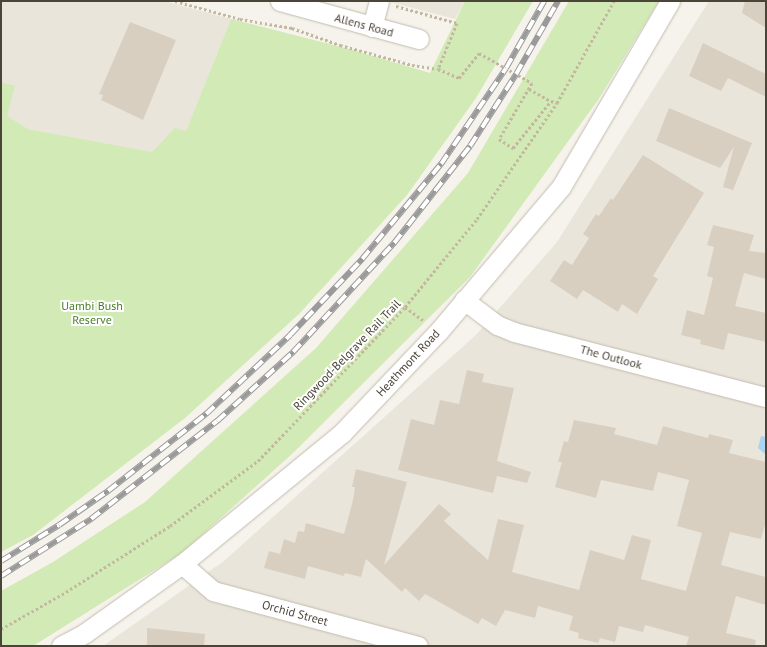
<!DOCTYPE html>
<style>
body{margin:0}
#map{position:relative;width:767px;height:647px;overflow:hidden;background:#f6f3ec;font-family:"PT Sans",sans-serif}
div>[style]{position:absolute}
.residential>*{inset:0;background:#eae5da}
.green>*{inset:0;background:#d2eab5}
.water>*{inset:0;background:#a9d4f2}
.building>*{inset:0;background:#d8cfc1}
.path>*{height:3px;margin-top:-1.5px;transform-origin:0;background:repeating-linear-gradient(90deg,#c4b79f 0 2.5px,transparent 0 5px)}
.roads{filter:drop-shadow(0 0 1px #c2bbae) drop-shadow(0 0 1px #c2bbae)}
.street>*{height:19px;margin:-9.5px;padding:0 9.5px;transform-origin:9.5px;border-radius:9.5px;background:#fff}
.rail>*{height:5.5px;margin-top:-2.75px;transform-origin:0;background:repeating-linear-gradient(90deg,#fff 0 11px,#9a9a9a 0 22px);box-sizing:border-box;border-block:1px solid #9a9a9a}
span{translate:-50% -50%;white-space:nowrap;text-align:center;line-height:1.15;-webkit-text-stroke:4px #fff;paint-order:stroke}
.street-label{font-size:12px;color:#4b4439}
.park-label{font-size:12px;color:#4a7f2a}
.frame{position:absolute;inset:0;border:2px solid #4b4439;pointer-events:none}
</style>
<div id="map">
<div class="residential">
<div style="clip-path:polygon(1px 1px,164px 1px,231px 19px,176px 157px,28px 129px,1px 114px)"></div>
<div style="clip-path:polygon(386px 1px,465px 1px,455px 19px)"></div>
<div style="clip-path:polygon(709px 1px,766px 1px,766px 646px,103px 646px,224px 561px,477px 334px,557px 242px)"></div>
</div>
<div class="green">
<div style="clip-path:polygon(465px 1px,533px 1px,476px 98px,407px 195px,299px 314px,185px 418px,33px 535px,1px 552px,1px 82px,15px 86px,7px 116px,28px 129px,152px 152px,175px 128px,186px 131px,231px 19px,349px 49px,430px 73px)"></div>
<div style="clip-path:polygon(569px 1px,659px 1px,598px 100px,470px 277px,293px 453px,182px 553px,33px 646px,1px 646px,1px 591px,53px 562px,145px 502px,316px 348px,468px 173px)"></div>
</div>
<div class="water">
<div style="clip-path:polygon(761px 436px,766px 437px,766px 455px,758px 448px)"></div>
</div>
<div class="building">
<div style="clip-path:polygon(745px 1px,766px 1px,766px 28px,742px 13px)"></div>
<div style="clip-path:polygon(130px 22px,176px 40px,143px 120px,101px 100px,103px 95px,99px 94px)"></div>
<div style="clip-path:polygon(703px 43px,766px 74px,766px 97px,728px 78px,721px 91px,689px 76px)"></div>
<div style="clip-path:polygon(669px 108px,752px 143px,733px 190px,723px 187px,734px 147px,720px 168px,656px 141px)"></div>
<div style="clip-path:polygon(643px 155px,704px 193px,653px 276px,658px 279px,637px 314px,622px 304px,618px 312px,583px 290px,577px 299px,550px 281px,564px 260px,572px 265px,589px 238px,583px 234px,596px 214px,599px 216px,611px 198px,613px 200px)"></div>
<div style="clip-path:polygon(713px 225px,754px 235px,749px 251px,766px 253px,766px 279px,744px 273px,735px 306px,766px 313px,766px 342px,728px 333px,724px 350px,700px 344px,701px 340px,681px 335px,687px 310px,704px 315px,713px 278px,707px 276px,714px 247px,707px 245px)"></div>
<div style="clip-path:polygon(467px 370px,484px 374px,482px 382px,514px 388px,497px 461px,531px 472px,527px 483px,497px 476px,493px 493px,398px 470px,411px 419px,434px 425px,440px 400px,459px 404px)"></div>
<div style="clip-path:polygon(574px 420px,616px 428px,614px 434px,657px 445px,663px 426px,708px 438px,709px 434px,733px 440px,729px 453px,766px 462px,766px 521px,761px 539px,730px 532px,721px 565px,766px 577px,766px 605px,736px 596px,726px 633px,756px 640px,755px 646px,686px 646px,689px 637px,645px 625px,643px 632px,619px 626px,615px 642px,600px 638px,598px 643px,578px 638px,579px 633px,569px 630px,573px 616px,538px 606px,535px 618px,505px 610px,496px 626px,482px 618px,478px 624px,425px 594px,419px 601px,405px 588px,402px 592px,366px 559px,361px 577px,345px 573px,344px 576px,308px 566px,305px 579px,264px 568px,269px 551px,280px 554px,284px 539px,295px 543px,298px 531px,304px 532px,306px 523px,344px 534px,353px 500px,355px 487px,352px 487px,356px 469px,407px 482px,384px 565px,439px 504px,451px 514px,444px 521px,488px 560px,498px 519px,524px 525px,512px 572px,579px 590px,590px 550px,624px 560px,632px 535px,651px 540px,641px 579px,686px 591px,702px 533px,677px 526px,689px 480px,658px 472px,653px 491px,601px 480px,596px 498px,555px 487px,562px 462px,558px 462px,564px 441px,568px 442px)"></div>
<div style="clip-path:polygon(147px 628px,205px 634px,204px 646px,147px 646px)"></div>
</div>
<div class="path">
<div style="left:175px;top:1px;width:67px;rotate:15.5deg"></div>
<div style="left:240px;top:19px;width:53px;rotate:9.8deg"></div>
<div style="left:292px;top:28px;width:51px;rotate:19.5deg"></div>
<div style="left:340px;top:45px;width:75px;rotate:15.5deg"></div>
<div style="left:412px;top:65px;width:26px;rotate:9deg"></div>
<div style="left:396px;top:6px;width:63px;rotate:15.6deg"></div>
<div style="left:457px;top:23px;width:50px;rotate:112.4deg"></div>
<div style="left:438px;top:69px;width:23px;rotate:23deg"></div>
<div style="left:459px;top:78px;width:32px;rotate:-51deg"></div>
<div style="left:479px;top:53px;width:61px;rotate:29.5deg"></div>
<div style="left:532px;top:83px;width:65px;rotate:120.5deg"></div>
<div style="left:499px;top:139px;width:17px;rotate:33deg"></div>
<div style="left:513px;top:148px;width:60px;rotate:-51deg"></div>
<div style="left:551px;top:101px;width:6px;rotate:18deg"></div>
<div style="left:529px;top:89px;width:25px;rotate:29deg"></div>
<div style="left:405px;top:307px;width:22px;rotate:36deg"></div>
<div style="left:1px;top:629px;width:75px;rotate:-29.6deg"></div>
<div style="left:66px;top:592px;width:123px;rotate:-32.4deg"></div>
<div style="left:170px;top:526px;width:109px;rotate:-36.5deg"></div>
<div style="left:258px;top:461px;width:213px;rotate:-46.3deg"></div>
<div style="left:405px;top:307px;width:114px;rotate:-50.7deg"></div>
<div style="left:477px;top:219px;width:141px;rotate:-55.4deg"></div>
<div style="left:557px;top:103px;width:117px;rotate:-60.8deg"></div>
</div>
<div class="roads">
<div class="street">
<div style="left:280px;top:1px;width:144px;rotate:15.3deg"></div>
<div style="left:372px;top:27px;width:27px;rotate:-75deg"></div>
<div style="left:464px;top:300px;width:41px;rotate:37.1deg"></div>
<div style="left:497px;top:325px;width:18px;rotate:22deg"></div>
<div style="left:514px;top:332px;width:260px;rotate:14.5deg"></div>
<div style="left:182px;top:564px;width:41px;rotate:41.1deg"></div>
<div style="left:213px;top:591px;width:212px;rotate:15deg"></div>
<div style="left:61px;top:646px;width:27px;rotate:-28deg"></div>
<div style="left:85px;top:633px;width:119px;rotate:-35.4deg"></div>
<div style="left:182px;top:564px;width:207px;rotate:-39.3deg"></div>
<div style="left:342px;top:433px;width:139px;rotate:-46.5deg"></div>
<div style="left:438px;top:332px;width:190px;rotate:-49.7deg"></div>
<div style="left:561px;top:187px;width:216px;rotate:-59.6deg"></div>
</div>
</div>
<div class="rail">
<div style="left:1px;top:561px;width:68px;rotate:-31.8deg"></div>
<div style="left:59px;top:525px;width:60px;rotate:-34.8deg"></div>
<div style="left:108px;top:491px;width:125px;rotate:-38.2deg"></div>
<div style="left:206px;top:414px;width:115px;rotate:-43.2deg"></div>
<div style="left:290px;top:335px;width:105px;rotate:-46.5deg"></div>
<div style="left:362px;top:259px;width:124px;rotate:-50.3deg"></div>
<div style="left:441px;top:164px;width:116px;rotate:-55.9deg"></div>
<div style="left:506px;top:68px;width:77px;rotate:-60.4deg"></div>
<div style="left:1px;top:576px;width:107px;rotate:-32.3deg"></div>
<div style="left:91px;top:519px;width:160px;rotate:-37.9deg"></div>
<div style="left:217px;top:421px;width:103px;rotate:-42.2deg"></div>
<div style="left:293px;top:352px;width:149px;rotate:-47.2deg"></div>
<div style="left:394px;top:243px;width:123px;rotate:-51.9deg"></div>
<div style="left:470px;top:146px;width:85px;rotate:-57.4deg"></div>
<div style="left:516px;top:74px;width:84px;rotate:-60.1deg"></div>
</div>
<div class="street-label">
<span style="left:364px;top:25px;rotate:15deg">Allens Road</span>
<span style="left:347px;top:355px;rotate:-46deg">Ringwood-Belgrave Rail Trail</span>
<span style="left:611px;top:357px;rotate:15deg">The Outlook</span>
<span style="left:408px;top:363px;rotate:-47deg">Heathmont Road</span>
<span style="left:295px;top:613px;rotate:15deg">Orchid Street</span>
</div>
<div class="park-label">
<span style="left:92px;top:313px">Uambi Bush<br>Reserve</span>
</div>
<div class="frame"></div>
</div>
